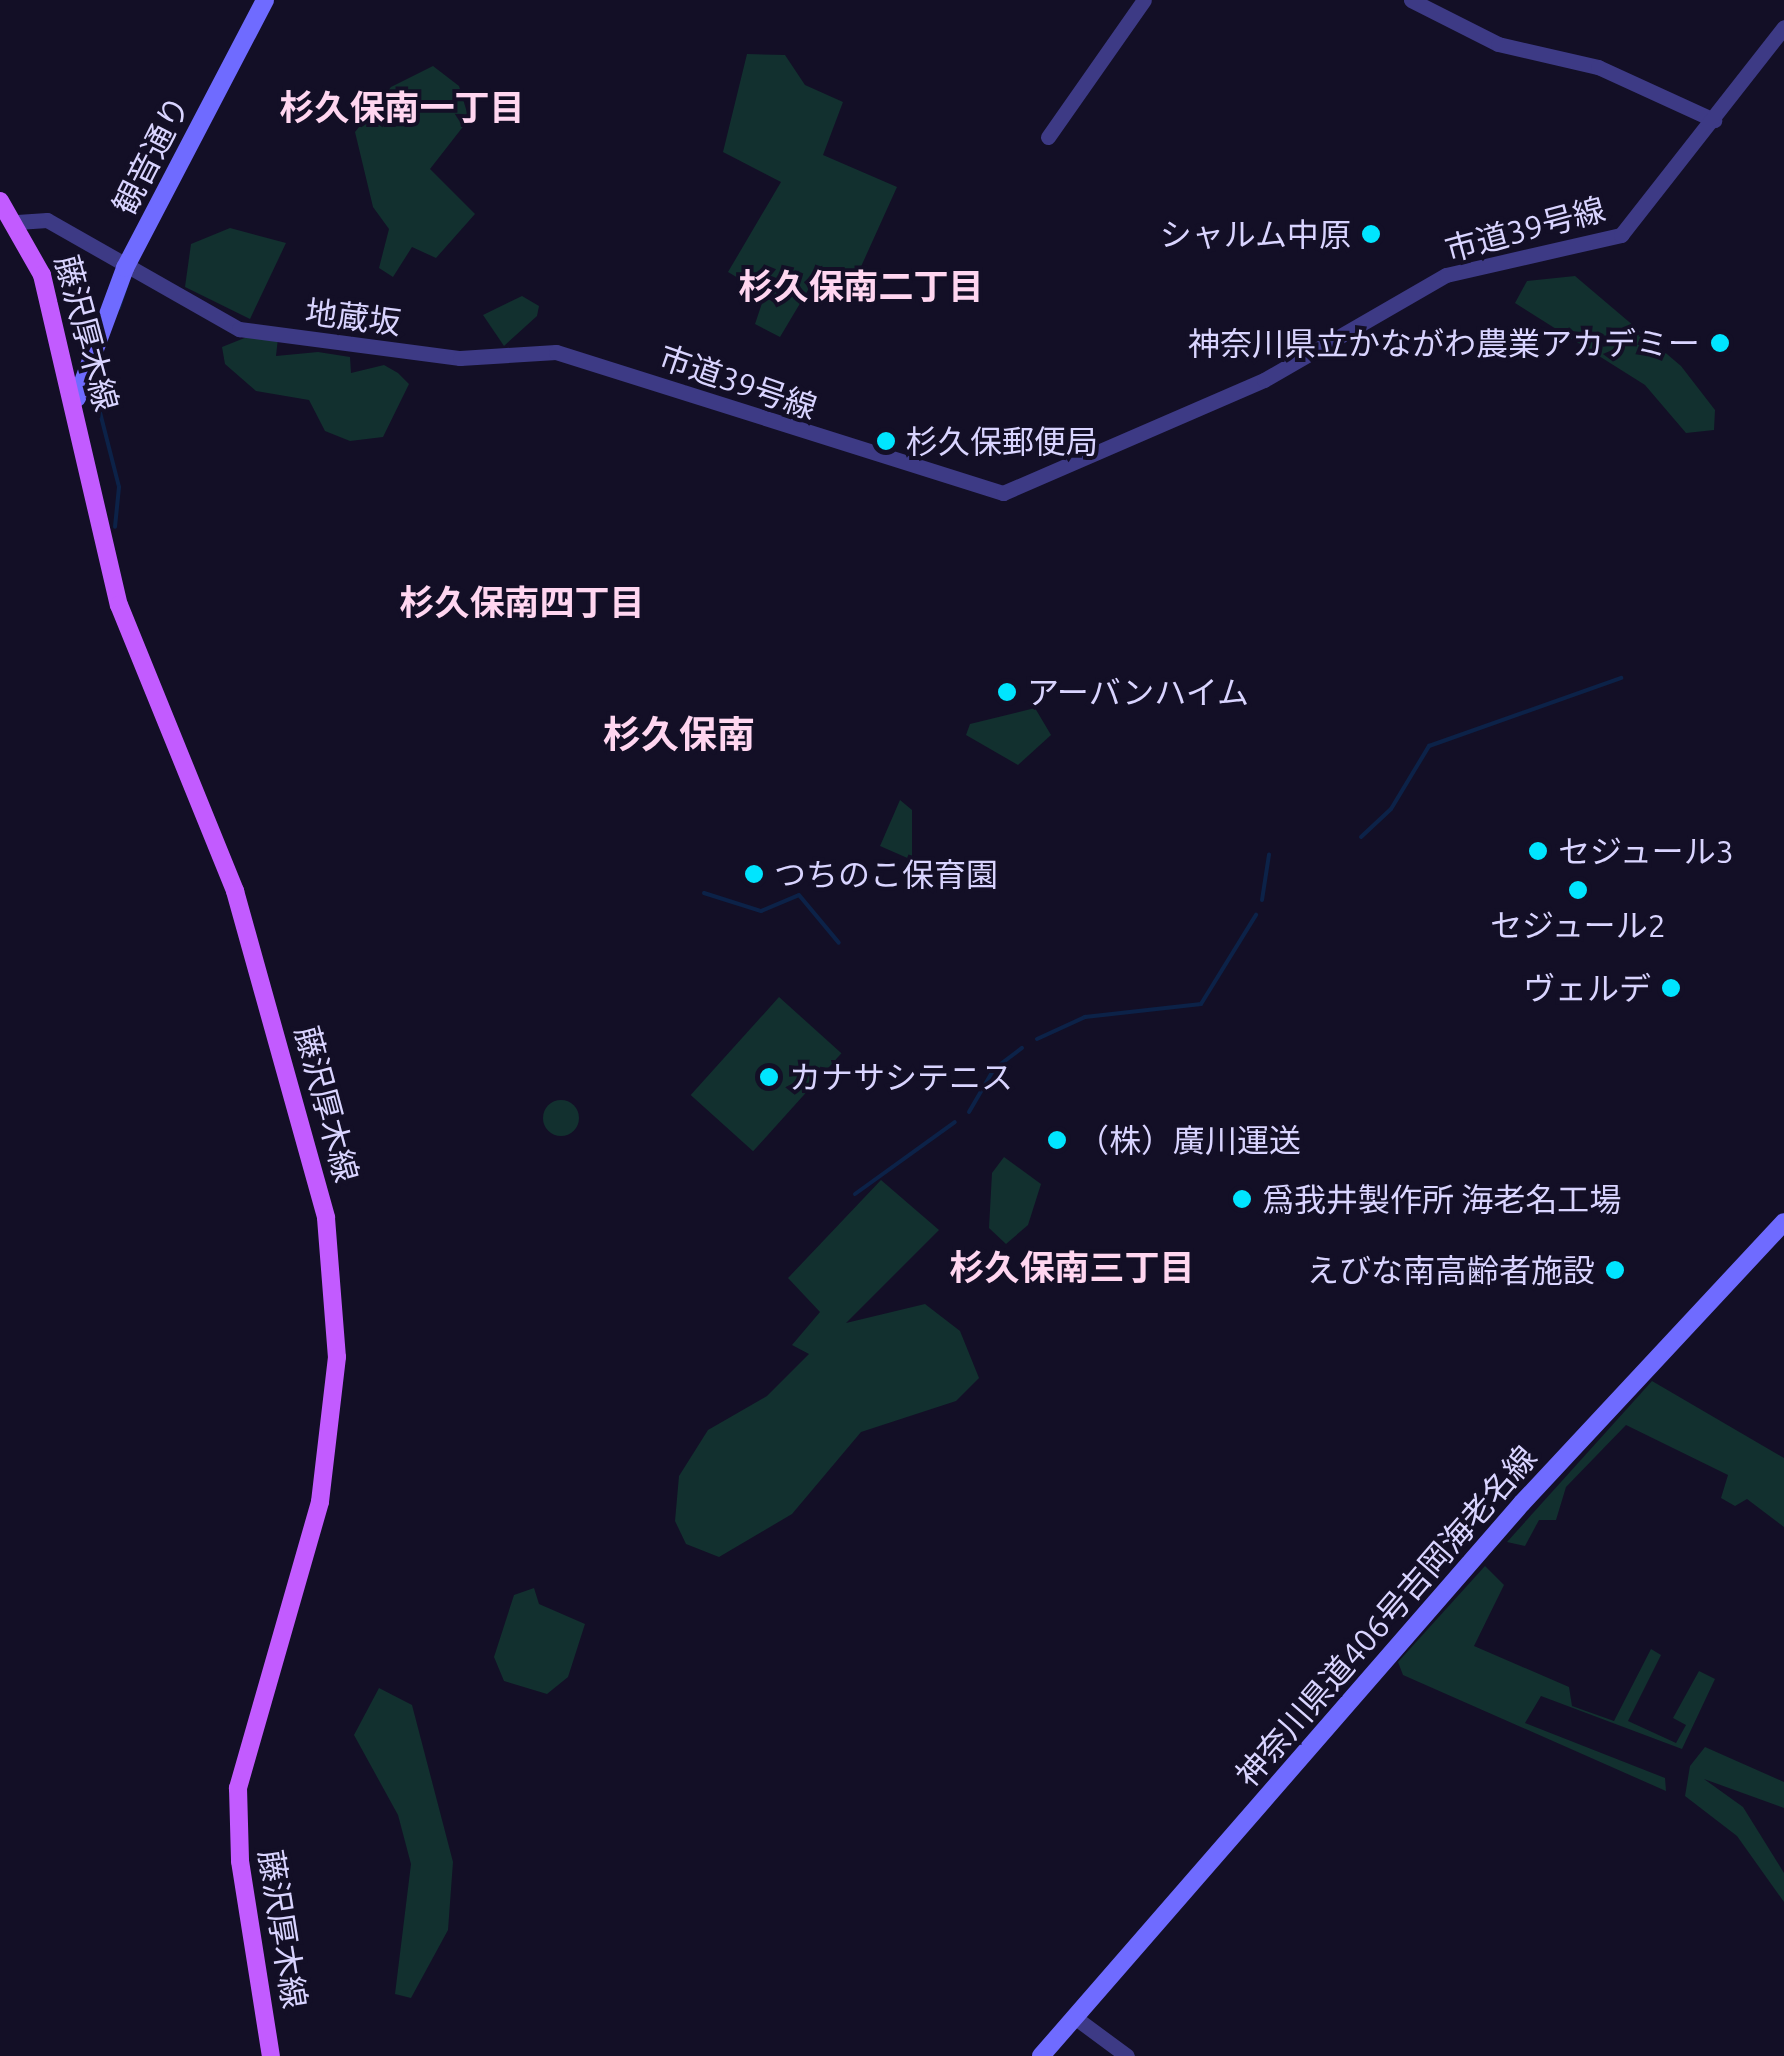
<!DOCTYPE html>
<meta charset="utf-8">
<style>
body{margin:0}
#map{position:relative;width:1784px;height:2056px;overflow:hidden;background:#130f26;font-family:Ubuntu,"Noto Sans JP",sans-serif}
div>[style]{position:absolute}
.green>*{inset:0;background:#12302f;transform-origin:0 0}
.round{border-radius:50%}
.stream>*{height:4px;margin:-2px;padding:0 2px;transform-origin:2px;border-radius:2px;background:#0c2248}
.tertiary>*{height:15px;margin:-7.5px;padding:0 7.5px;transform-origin:7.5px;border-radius:7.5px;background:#3d3a85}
.secondary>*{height:18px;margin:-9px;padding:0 9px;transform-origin:9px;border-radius:9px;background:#6f6bff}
.primary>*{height:18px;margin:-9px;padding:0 9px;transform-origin:9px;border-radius:9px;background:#c25bff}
.dots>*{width:28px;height:28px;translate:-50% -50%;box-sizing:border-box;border:5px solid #130f26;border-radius:50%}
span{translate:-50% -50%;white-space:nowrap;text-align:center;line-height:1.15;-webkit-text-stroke:8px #130f26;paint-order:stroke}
.street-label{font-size:32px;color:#d9d4ff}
.poi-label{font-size:32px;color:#d9d4ff}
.right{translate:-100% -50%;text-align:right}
.left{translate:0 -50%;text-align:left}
.neighbourhood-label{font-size:35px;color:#ffd6f0;font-weight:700}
.quarter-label{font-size:38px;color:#ffd6f0;font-weight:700}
</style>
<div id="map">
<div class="green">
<div style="clip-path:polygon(747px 54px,785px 55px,805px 85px,843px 102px,823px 155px,897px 187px,845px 302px,811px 285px,780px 337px,755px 324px,765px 294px,728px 272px,781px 182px,723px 152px)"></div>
<div style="clip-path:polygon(433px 66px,459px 86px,469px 119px,430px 169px,475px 214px,436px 258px,412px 247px,393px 277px,379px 268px,389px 229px,373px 207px,355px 132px,391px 87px)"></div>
<div style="clip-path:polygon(230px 228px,286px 243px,250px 319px,185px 287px,191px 244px)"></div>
<div style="clip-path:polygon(1575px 276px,1681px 366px,1715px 410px,1714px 430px,1686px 433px,1645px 385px,1515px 303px,1527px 281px)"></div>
<div style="clip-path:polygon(522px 296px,539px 306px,537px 316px,504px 346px,483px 315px)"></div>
<div style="clip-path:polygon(252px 335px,278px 338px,276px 356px,318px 352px,350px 357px,351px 373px,384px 365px,398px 373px,409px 384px,383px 437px,350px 441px,325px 431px,309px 400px,256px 391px,225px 364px,222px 347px)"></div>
<div style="clip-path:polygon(1035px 708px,1051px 735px,1018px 765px,966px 735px,970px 724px)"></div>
<div style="clip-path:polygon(900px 800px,912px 810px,912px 860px,880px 846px)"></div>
<div style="left:779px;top:997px;width:84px;height:132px;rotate:42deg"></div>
<div class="round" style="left:543px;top:1100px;width:36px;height:36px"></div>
<div style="clip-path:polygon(1004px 1157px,1041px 1184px,1028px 1225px,1006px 1244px,989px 1228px,992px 1173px)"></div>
<div style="clip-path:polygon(881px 1180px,939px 1230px,846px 1323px,925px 1304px,960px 1331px,979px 1378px,956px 1401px,861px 1432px,792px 1514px,719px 1557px,686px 1544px,675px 1521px,679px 1476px,708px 1430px,767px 1396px,809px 1354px,792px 1345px,820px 1312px,788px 1278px)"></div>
<div style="clip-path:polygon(1652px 1381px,1784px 1458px,1784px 1527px,1747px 1499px,1735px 1506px,1721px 1498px,1728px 1475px,1626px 1425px,1566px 1487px,1556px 1520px,1539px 1520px,1525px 1546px,1507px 1542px)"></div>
<div style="clip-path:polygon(1485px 1566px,1504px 1585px,1474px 1646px,1569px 1687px,1572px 1706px,1614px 1721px,1651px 1649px,1661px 1655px,1628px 1721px,1676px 1743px,1686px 1725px,1673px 1718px,1699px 1671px,1715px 1679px,1682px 1749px,1541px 1696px,1525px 1723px,1665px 1778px,1666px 1791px,1403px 1675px,1398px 1662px)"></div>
<div style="clip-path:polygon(534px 1588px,539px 1604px,585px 1624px,568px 1677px,547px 1694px,504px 1681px,494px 1657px,514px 1595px)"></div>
<div style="clip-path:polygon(379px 1688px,412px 1705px,453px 1862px,448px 1930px,411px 1998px,395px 1994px,411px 1864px,398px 1815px,354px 1735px)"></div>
<div style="clip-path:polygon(1705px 1747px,1784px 1782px,1784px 1808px,1704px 1779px,1743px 1807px,1784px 1873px,1784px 1902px,1737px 1836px,1685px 1796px,1690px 1766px)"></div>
</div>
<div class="stream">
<div style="left:119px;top:308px;width:25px;rotate:-72deg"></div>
<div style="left:92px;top:381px;width:109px;rotate:75.7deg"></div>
<div style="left:119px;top:487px;width:40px;rotate:95.7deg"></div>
<div style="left:1361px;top:837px;width:41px;rotate:-43deg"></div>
<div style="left:1391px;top:809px;width:74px;rotate:-58.9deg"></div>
<div style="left:1429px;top:746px;width:204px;rotate:-19.5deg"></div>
<div style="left:704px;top:893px;width:60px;rotate:17.5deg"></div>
<div style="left:761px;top:911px;width:41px;rotate:-22.8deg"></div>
<div style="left:799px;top:895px;width:62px;rotate:50.2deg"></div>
<div style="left:1262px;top:900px;width:46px;rotate:-81.2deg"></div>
<div style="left:1037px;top:1039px;width:53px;rotate:-24.6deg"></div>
<div style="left:1085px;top:1017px;width:117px;rotate:-6.4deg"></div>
<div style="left:1201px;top:1004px;width:105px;rotate:-58.3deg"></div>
<div style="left:969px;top:1112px;width:50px;rotate:-59.8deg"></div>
<div style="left:994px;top:1069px;width:35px;rotate:-37deg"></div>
<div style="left:855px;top:1194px;width:123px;rotate:-35.8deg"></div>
</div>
<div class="tertiary">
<div style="left:1411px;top:0;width:97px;rotate:26.8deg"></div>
<div style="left:1498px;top:44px;width:103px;rotate:13deg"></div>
<div style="left:1598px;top:67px;width:128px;rotate:24.6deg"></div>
<div style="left:1048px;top:137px;width:167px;rotate:-55deg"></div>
<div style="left:17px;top:222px;width:30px;rotate:-4deg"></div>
<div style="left:47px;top:220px;width:221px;rotate:29.6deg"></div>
<div style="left:239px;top:329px;width:223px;rotate:7.5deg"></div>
<div style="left:460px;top:358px;width:96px;rotate:-3.6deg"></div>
<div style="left:556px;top:352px;width:469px;rotate:17.5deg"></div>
<div style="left:1003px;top:493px;width:284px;rotate:-23.4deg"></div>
<div style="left:1264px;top:380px;width:210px;rotate:-30deg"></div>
<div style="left:1446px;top:275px;width:180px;rotate:-12.9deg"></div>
<div style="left:1621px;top:235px;width:264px;rotate:-51.9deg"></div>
<div style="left:1077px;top:2019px;width:62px;rotate:36.5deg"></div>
</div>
<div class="secondary">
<div style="left:77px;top:398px;width:139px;rotate:-69.7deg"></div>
<div style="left:125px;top:268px;width:302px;rotate:-62.4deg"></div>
<div style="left:1041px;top:2056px;width:733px;rotate:-48.98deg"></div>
<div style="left:1522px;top:1503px;width:384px;rotate:-47deg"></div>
</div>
<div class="primary">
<div style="left:0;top:201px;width:85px;rotate:60.4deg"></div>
<div style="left:42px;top:275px;width:339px;rotate:76.9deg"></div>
<div style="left:119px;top:605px;width:309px;rotate:67.9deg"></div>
<div style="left:235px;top:891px;width:339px;rotate:74.4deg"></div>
<div style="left:326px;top:1218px;width:139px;rotate:85.5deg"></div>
<div style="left:337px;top:1357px;width:146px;rotate:96.7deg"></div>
<div style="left:320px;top:1502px;width:298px;rotate:106deg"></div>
<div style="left:238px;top:1788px;width:73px;rotate:88.4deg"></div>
<div style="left:240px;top:1861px;width:197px;rotate:81deg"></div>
</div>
<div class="dots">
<div style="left:1371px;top:234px;background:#00e5ff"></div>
<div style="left:1720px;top:343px;background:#00e5ff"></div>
<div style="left:886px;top:441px;background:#00e5ff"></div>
<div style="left:1007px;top:692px;background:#00e5ff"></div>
<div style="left:1538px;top:851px;background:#00e5ff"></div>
<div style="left:754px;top:874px;background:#00e5ff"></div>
<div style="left:1578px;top:890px;background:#00e5ff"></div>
<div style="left:1671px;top:988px;background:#00e5ff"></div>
<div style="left:769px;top:1077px;background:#00e5ff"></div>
<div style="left:1057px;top:1140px;background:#00e5ff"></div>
<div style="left:1242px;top:1199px;background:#00e5ff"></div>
<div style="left:1615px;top:1270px;background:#00e5ff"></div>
</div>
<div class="street-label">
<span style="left:151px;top:155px;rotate:-63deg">観音通り</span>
<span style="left:1525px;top:229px;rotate:-15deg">市道39号線</span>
<span style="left:353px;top:317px;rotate:7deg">地蔵坂</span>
<span style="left:87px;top:333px;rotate:75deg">藤沢厚木線</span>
<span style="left:738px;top:382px;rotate:19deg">市道39号線</span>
<span style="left:327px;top:1104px;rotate:75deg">藤沢厚木線</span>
<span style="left:1386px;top:1616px;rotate:-49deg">神奈川県道406号吉岡海老名線</span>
<span style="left:283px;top:1929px;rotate:81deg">藤沢厚木線</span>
</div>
<div class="poi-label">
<span class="right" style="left:1351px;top:234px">シャルム中原</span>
<span class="right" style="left:1700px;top:343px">神奈川県立かながわ農業アカデミー</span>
<span class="left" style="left:906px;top:441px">杉久保郵便局</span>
<span class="left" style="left:1027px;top:692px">アーバンハイム</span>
<span class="left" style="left:1558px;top:851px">セジュール3</span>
<span class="left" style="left:774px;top:874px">つちのこ保育園</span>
<span style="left:1578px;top:925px">セジュール2</span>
<span class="right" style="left:1651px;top:988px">ヴェルデ</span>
<span class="left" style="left:789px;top:1077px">カナサシテニス</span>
<span class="left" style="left:1077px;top:1140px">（株）廣川運送</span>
<span class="left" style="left:1262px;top:1199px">爲我井製作所 海老名工場</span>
<span class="right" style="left:1595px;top:1270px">えびな南高齢者施設</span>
</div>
<div class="neighbourhood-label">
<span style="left:402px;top:107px">杉久保南一丁目</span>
<span style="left:861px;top:286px">杉久保南二丁目</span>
<span style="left:522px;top:602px">杉久保南四丁目</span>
<span style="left:1072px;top:1267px">杉久保南三丁目</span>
</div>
<div class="quarter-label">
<span style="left:679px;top:735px">杉久保南</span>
</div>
</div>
